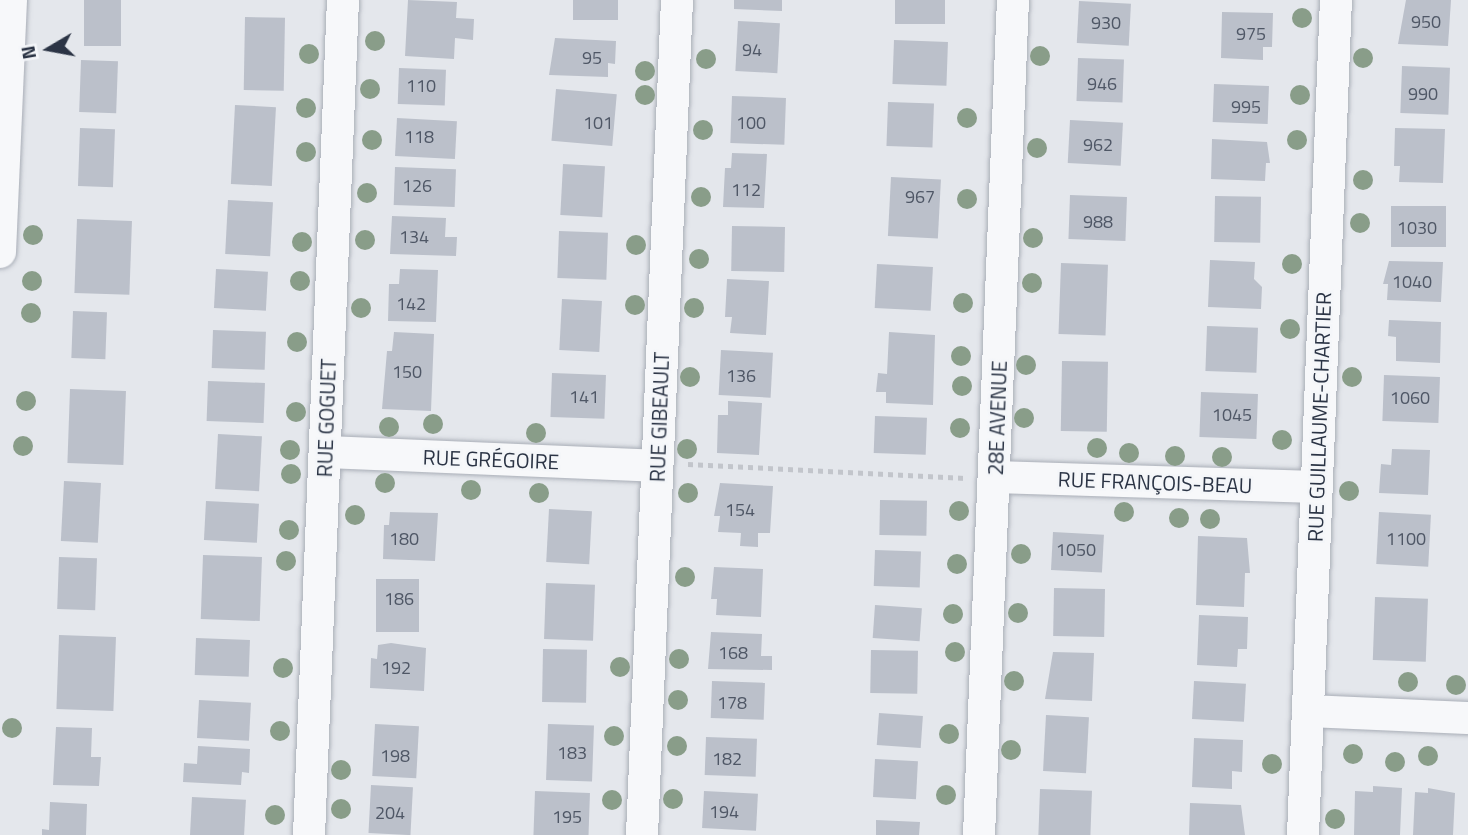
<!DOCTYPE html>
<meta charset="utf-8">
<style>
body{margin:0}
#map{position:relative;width:1468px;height:835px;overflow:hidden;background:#e4e7ec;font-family:"Titillium Web",sans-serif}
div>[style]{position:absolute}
.building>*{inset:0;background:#bbc0ca;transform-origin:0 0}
.path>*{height:4.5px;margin-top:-2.25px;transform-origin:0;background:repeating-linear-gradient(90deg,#c2c5cb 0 5px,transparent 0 10px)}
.roads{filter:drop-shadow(0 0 2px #a9aeb7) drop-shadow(0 0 2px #a9aeb7)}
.street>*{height:32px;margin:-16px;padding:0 16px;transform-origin:16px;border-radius:16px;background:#f7f8fa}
.trees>*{width:20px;height:20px;margin:-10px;border-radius:50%;background:#899d89}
span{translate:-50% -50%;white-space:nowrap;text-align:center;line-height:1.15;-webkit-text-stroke:5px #f4f6f9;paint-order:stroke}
.number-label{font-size:18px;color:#4f5766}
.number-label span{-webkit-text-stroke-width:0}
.street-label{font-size:21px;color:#2b3445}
.north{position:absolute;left:14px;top:14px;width:70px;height:70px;-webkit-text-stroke:5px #f4f6f9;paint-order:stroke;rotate:260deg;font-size:19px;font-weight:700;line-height:28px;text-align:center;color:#2b3445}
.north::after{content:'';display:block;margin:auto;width:24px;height:32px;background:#2b3445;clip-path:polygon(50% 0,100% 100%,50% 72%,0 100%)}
</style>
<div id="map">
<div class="building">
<div style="left:84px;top:0;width:37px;height:46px"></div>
<div style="clip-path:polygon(408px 0,457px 2px,456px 18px,474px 19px,473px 40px,455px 38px,454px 59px,405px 56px)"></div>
<div style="left:573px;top:0;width:45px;height:20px"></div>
<div style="clip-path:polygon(734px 0,782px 0,782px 11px,734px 9px)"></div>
<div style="left:895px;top:0;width:50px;height:24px"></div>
<div style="clip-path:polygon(1406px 0,1451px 0,1448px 46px,1398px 44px)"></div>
<div style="left:1079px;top:1px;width:52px;height:42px;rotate:3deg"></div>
<div style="clip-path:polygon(1222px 12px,1273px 13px,1272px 47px,1263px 47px,1263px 60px,1221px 58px)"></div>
<div style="left:245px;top:17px;width:40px;height:73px;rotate:1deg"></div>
<div style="left:738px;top:21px;width:42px;height:50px;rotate:3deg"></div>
<div style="clip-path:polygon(555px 38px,616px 41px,615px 64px,608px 63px,608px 77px,549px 75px)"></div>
<div style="left:894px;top:40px;width:54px;height:44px;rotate:2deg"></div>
<div style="left:1078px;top:58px;width:46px;height:43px;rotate:2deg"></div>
<div style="left:81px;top:60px;width:37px;height:52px;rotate:2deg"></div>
<div style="left:1402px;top:66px;width:48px;height:47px;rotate:2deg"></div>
<div style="left:399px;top:68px;width:47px;height:36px;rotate:2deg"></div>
<div style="left:1214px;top:84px;width:55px;height:38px;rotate:2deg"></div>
<div style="left:556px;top:89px;width:61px;height:52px;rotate:5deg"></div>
<div style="left:732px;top:96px;width:54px;height:47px;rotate:2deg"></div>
<div style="left:888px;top:102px;width:46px;height:44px;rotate:2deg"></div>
<div style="left:235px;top:105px;width:41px;height:79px;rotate:3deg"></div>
<div style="left:397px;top:118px;width:60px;height:38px;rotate:3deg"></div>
<div style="left:1070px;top:120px;width:53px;height:43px;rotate:3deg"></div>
<div style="left:80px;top:128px;width:35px;height:58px;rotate:2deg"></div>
<div style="clip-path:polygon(1395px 128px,1445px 129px,1443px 183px,1399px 182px,1400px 166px,1394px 166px)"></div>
<div style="clip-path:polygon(1212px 139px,1267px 142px,1270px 163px,1266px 163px,1265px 181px,1211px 179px)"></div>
<div style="clip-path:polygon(732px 153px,767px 154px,764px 208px,723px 207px,725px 168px,731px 168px)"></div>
<div style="left:563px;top:164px;width:42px;height:51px;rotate:3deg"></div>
<div style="left:395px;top:167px;width:61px;height:38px;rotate:2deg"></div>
<div style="left:891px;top:177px;width:50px;height:59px;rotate:3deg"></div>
<div style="left:1070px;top:195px;width:57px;height:44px;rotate:2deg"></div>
<div style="left:1215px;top:196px;width:46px;height:46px;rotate:1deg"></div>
<div style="left:228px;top:200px;width:45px;height:54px;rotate:3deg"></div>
<div style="left:1391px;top:206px;width:55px;height:41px"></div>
<div style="clip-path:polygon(392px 216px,446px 218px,445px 237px,457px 237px,456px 256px,390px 254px)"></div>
<div style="left:77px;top:219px;width:55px;height:74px;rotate:2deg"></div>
<div style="left:732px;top:226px;width:53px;height:45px;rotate:1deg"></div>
<div style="left:559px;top:231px;width:49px;height:47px;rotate:2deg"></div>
<div style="clip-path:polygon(1210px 260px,1255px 262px,1254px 279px,1262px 287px,1261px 309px,1208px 307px)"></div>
<div style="clip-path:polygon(1389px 261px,1443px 262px,1441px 302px,1387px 300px,1388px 284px,1383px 284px)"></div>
<div style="left:1061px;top:263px;width:47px;height:71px;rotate:2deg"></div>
<div style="left:877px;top:264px;width:56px;height:44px;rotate:3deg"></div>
<div style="left:216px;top:269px;width:52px;height:39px;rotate:3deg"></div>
<div style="clip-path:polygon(400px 269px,438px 270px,436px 322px,388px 321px,389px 284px,399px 284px)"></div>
<div style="clip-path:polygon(727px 279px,769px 281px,766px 335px,730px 333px,732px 317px,725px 317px)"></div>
<div style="left:562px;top:299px;width:40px;height:51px;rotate:3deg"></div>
<div style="left:73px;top:311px;width:34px;height:47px;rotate:2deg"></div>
<div style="clip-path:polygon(1389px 320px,1441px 322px,1440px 363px,1396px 361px,1396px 337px,1388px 336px)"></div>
<div style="left:1207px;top:326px;width:51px;height:45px;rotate:2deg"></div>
<div style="left:213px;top:330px;width:53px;height:38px;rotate:2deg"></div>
<div style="clip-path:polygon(394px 332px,434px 334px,431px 411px,382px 409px,387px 351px,392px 351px)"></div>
<div style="clip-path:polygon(889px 332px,935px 335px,933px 405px,886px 403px,886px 392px,876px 392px,878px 373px,887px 374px)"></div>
<div style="left:721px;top:350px;width:52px;height:45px;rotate:3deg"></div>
<div style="left:1062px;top:361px;width:46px;height:70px;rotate:1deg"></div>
<div style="left:552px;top:373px;width:54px;height:44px;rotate:2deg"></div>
<div style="left:1384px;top:375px;width:56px;height:46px;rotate:2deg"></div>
<div style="left:208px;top:381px;width:57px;height:40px;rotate:2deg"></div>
<div style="left:70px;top:389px;width:56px;height:74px;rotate:2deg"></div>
<div style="left:1201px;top:392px;width:57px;height:45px;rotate:2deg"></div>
<div style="clip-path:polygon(728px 401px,762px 403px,759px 455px,717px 453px,718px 415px,728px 415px)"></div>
<div style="left:875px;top:416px;width:52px;height:37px;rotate:2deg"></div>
<div style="left:218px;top:434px;width:44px;height:55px;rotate:3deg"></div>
<div style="clip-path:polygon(1392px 449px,1430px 450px,1428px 495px,1379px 493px,1381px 464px,1391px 465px)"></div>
<div style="left:64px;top:481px;width:37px;height:60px;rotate:3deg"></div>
<div style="clip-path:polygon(720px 483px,773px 486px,770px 533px,758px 533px,758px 547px,740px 546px,741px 533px,718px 532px,720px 516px,714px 516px)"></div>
<div style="left:880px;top:500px;width:47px;height:35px;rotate:1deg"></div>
<div style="left:206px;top:501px;width:53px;height:39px;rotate:3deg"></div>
<div style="left:549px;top:509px;width:43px;height:53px;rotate:3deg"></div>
<div style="clip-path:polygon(390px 512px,438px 513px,435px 561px,383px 559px,384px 525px,389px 525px)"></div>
<div style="left:1379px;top:512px;width:52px;height:52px;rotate:3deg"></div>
<div style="left:1053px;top:532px;width:51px;height:38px;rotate:3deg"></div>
<div style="clip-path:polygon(1198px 536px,1247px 538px,1250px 573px,1245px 573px,1244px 607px,1196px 605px)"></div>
<div style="left:875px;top:550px;width:46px;height:36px;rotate:2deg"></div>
<div style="left:203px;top:555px;width:59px;height:64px;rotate:2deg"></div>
<div style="left:59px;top:557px;width:38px;height:52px;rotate:2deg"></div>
<div style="clip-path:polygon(714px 567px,763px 569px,761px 617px,716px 615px,717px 599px,711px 599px)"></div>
<div style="left:376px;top:579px;width:43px;height:53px"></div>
<div style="left:546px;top:583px;width:49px;height:56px;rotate:2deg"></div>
<div style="left:1054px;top:588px;width:51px;height:48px;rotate:1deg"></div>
<div style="left:1375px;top:597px;width:53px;height:63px;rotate:2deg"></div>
<div style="left:875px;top:605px;width:47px;height:33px;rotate:4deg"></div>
<div style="clip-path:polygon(1199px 615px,1248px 617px,1247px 649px,1238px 649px,1237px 667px,1197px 665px)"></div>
<div style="clip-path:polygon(711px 632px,762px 634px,761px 656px,772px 656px,772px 670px,708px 669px)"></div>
<div style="left:59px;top:635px;width:57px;height:74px;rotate:2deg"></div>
<div style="left:196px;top:638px;width:54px;height:37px;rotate:2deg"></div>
<div style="clip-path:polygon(391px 643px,426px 648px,424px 691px,370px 688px,371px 658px,377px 659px,378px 645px)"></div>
<div style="left:543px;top:649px;width:44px;height:53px;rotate:1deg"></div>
<div style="left:871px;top:650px;width:47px;height:43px;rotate:1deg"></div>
<div style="clip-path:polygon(1053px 652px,1094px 653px,1092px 701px,1045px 699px)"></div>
<div style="left:712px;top:681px;width:53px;height:37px;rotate:2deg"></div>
<div style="left:1194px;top:681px;width:52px;height:38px;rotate:3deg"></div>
<div style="left:199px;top:700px;width:52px;height:38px;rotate:3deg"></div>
<div style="left:879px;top:713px;width:44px;height:32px;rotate:4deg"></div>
<div style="left:1046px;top:715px;width:43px;height:56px;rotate:3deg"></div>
<div style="left:375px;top:724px;width:44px;height:52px;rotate:3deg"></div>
<div style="left:548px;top:724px;width:46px;height:56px;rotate:2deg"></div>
<div style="clip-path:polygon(56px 727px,92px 728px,91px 757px,101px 757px,99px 786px,53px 785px)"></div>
<div style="left:706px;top:737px;width:51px;height:38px;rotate:2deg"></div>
<div style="clip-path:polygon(1194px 738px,1243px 740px,1242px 772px,1232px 771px,1232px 789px,1192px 787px)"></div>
<div style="clip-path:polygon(198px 746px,250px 749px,249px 773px,242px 772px,241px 785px,183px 782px,184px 763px,197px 764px)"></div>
<div style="left:875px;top:759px;width:43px;height:38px;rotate:3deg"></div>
<div style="left:371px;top:785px;width:42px;height:48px;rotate:3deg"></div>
<div style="clip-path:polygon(1373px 786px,1402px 788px,1400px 835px,1354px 835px,1355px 791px,1373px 792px)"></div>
<div style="clip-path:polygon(1428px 788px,1455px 793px,1453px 835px,1413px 835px,1415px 792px,1428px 793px)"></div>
<div style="left:1040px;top:789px;width:52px;height:46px;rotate:2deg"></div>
<div style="left:535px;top:791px;width:55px;height:44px;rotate:2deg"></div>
<div style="left:704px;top:791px;width:54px;height:37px;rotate:3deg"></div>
<div style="left:192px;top:797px;width:54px;height:38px;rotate:3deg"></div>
<div style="clip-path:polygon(50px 802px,87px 804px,86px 835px,42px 835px,42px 829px,49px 830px)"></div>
<div style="clip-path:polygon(1190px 803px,1241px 805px,1245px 835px,1189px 835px)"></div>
<div style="clip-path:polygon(876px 820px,920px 822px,919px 835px,876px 835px)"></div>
</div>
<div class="path">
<div style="left:688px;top:464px;width:278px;rotate:2.9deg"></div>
</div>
<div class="roads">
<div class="street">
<div style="left:0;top:252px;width:252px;rotate:-87.5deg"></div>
<div style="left:325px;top:452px;width:332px;rotate:2.4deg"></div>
<div style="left:995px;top:477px;width:321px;rotate:1.8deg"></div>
<div style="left:1308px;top:711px;width:160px;rotate:2.5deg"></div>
<div style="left:309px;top:835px;width:836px;rotate:-87.67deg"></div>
<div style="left:642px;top:835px;width:836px;rotate:-87.6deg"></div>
<div style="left:979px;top:835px;width:836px;rotate:-87.67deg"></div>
<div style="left:1303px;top:835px;width:836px;rotate:-87.74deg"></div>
</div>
</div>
<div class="trees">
<div style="left:1302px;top:18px"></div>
<div style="left:375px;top:41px"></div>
<div style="left:309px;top:54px"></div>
<div style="left:1040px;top:56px"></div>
<div style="left:1363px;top:58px"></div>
<div style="left:706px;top:59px"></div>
<div style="left:645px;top:71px"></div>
<div style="left:370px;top:89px"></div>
<div style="left:645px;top:95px"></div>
<div style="left:1300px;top:95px"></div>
<div style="left:306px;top:108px"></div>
<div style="left:967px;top:118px"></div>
<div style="left:703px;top:130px"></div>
<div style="left:372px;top:140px"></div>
<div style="left:1297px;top:140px"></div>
<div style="left:1037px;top:148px"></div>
<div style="left:306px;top:152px"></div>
<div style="left:1363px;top:180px"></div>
<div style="left:367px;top:193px"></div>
<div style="left:701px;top:197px"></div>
<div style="left:967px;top:199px"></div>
<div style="left:1360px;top:223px"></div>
<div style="left:33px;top:235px"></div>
<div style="left:1033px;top:238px"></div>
<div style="left:365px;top:240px"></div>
<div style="left:302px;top:242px"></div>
<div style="left:636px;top:245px"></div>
<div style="left:699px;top:259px"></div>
<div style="left:1292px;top:264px"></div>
<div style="left:32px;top:281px"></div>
<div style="left:300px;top:281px"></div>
<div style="left:1032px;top:283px"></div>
<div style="left:963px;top:303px"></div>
<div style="left:635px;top:305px"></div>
<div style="left:361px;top:308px"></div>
<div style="left:694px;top:308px"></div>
<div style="left:31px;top:313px"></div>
<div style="left:1290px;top:329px"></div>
<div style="left:297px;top:342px"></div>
<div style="left:961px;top:356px"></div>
<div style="left:1026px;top:365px"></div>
<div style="left:690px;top:377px"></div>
<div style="left:1352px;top:377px"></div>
<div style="left:962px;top:386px"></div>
<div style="left:26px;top:401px"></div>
<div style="left:296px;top:412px"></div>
<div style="left:1024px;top:418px"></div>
<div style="left:433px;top:424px"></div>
<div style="left:389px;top:427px"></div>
<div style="left:960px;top:428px"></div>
<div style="left:536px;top:433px"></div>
<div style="left:1282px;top:440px"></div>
<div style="left:23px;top:446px"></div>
<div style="left:1097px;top:448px"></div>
<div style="left:687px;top:449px"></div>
<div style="left:290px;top:450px"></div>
<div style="left:1129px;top:453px"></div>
<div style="left:1175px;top:456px"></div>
<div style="left:1222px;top:457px"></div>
<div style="left:291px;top:474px"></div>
<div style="left:385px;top:483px"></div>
<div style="left:471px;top:490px"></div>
<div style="left:1349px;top:491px"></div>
<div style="left:539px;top:493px"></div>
<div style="left:688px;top:493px"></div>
<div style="left:959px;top:511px"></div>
<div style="left:1124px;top:512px"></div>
<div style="left:355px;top:515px"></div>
<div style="left:1179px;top:518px"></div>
<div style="left:1210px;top:519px"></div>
<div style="left:289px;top:530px"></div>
<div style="left:1021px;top:554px"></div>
<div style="left:286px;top:561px"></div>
<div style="left:957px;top:564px"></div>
<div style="left:685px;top:577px"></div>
<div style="left:1018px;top:613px"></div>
<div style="left:953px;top:614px"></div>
<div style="left:955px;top:652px"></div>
<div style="left:679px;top:659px"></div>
<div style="left:620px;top:667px"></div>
<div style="left:283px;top:668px"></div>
<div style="left:1014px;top:681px"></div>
<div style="left:1408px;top:682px"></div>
<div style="left:1456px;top:685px"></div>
<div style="left:678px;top:700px"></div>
<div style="left:12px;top:728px"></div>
<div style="left:280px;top:731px"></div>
<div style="left:949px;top:734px"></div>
<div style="left:614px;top:736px"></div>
<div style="left:677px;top:746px"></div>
<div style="left:1011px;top:750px"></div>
<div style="left:1353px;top:754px"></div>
<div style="left:1428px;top:756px"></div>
<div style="left:1395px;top:762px"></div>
<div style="left:1272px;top:764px"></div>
<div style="left:341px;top:770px"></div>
<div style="left:946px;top:795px"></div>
<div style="left:673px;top:799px"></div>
<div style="left:612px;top:800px"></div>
<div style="left:341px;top:809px"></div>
<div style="left:275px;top:815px"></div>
<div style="left:1335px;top:819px"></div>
</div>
<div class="number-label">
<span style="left:1426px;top:22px">950</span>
<span style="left:1106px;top:23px">930</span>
<span style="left:1251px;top:34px">975</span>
<span style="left:752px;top:50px">94</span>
<span style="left:592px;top:58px">95</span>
<span style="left:1102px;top:84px">946</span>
<span style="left:421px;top:86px">110</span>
<span style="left:1423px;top:94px">990</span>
<span style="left:1246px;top:107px">995</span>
<span style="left:598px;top:123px">101</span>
<span style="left:751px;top:123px">100</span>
<span style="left:419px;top:137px">118</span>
<span style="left:1098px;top:145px">962</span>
<span style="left:417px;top:186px">126</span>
<span style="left:746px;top:190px">112</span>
<span style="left:920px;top:197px">967</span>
<span style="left:1098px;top:222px">988</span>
<span style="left:1417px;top:228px">1030</span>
<span style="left:414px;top:237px">134</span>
<span style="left:1412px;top:282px">1040</span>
<span style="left:411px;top:304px">142</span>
<span style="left:407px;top:372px">150</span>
<span style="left:741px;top:376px">136</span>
<span style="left:584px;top:397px">141</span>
<span style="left:1410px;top:398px">1060</span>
<span style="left:1232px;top:415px">1045</span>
<span style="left:740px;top:510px">154</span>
<span style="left:404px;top:539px">180</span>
<span style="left:1406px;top:539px">1100</span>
<span style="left:1076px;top:550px">1050</span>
<span style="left:399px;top:599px">186</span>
<span style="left:733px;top:653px">168</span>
<span style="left:396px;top:668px">192</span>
<span style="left:732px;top:703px">178</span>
<span style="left:572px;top:753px">183</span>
<span style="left:395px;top:756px">198</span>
<span style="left:727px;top:759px">182</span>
<span style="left:724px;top:812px">194</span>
<span style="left:390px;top:813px">204</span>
<span style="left:567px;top:817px">195</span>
</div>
<div class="street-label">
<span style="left:659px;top:417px;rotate:-88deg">RUE GIBEAULT</span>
<span style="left:1319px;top:417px;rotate:-88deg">RUE GUILLAUME-CHARTIER</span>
<span style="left:326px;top:418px;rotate:-88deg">RUE GOGUET</span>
<span style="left:997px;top:418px;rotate:-88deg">28E AVENUE</span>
<span style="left:491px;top:459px;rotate:2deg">RUE GRÉGOIRE</span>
<span style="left:1155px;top:482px;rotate:2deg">RUE FRANÇOIS-BEAU</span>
</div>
<div class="north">N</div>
</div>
